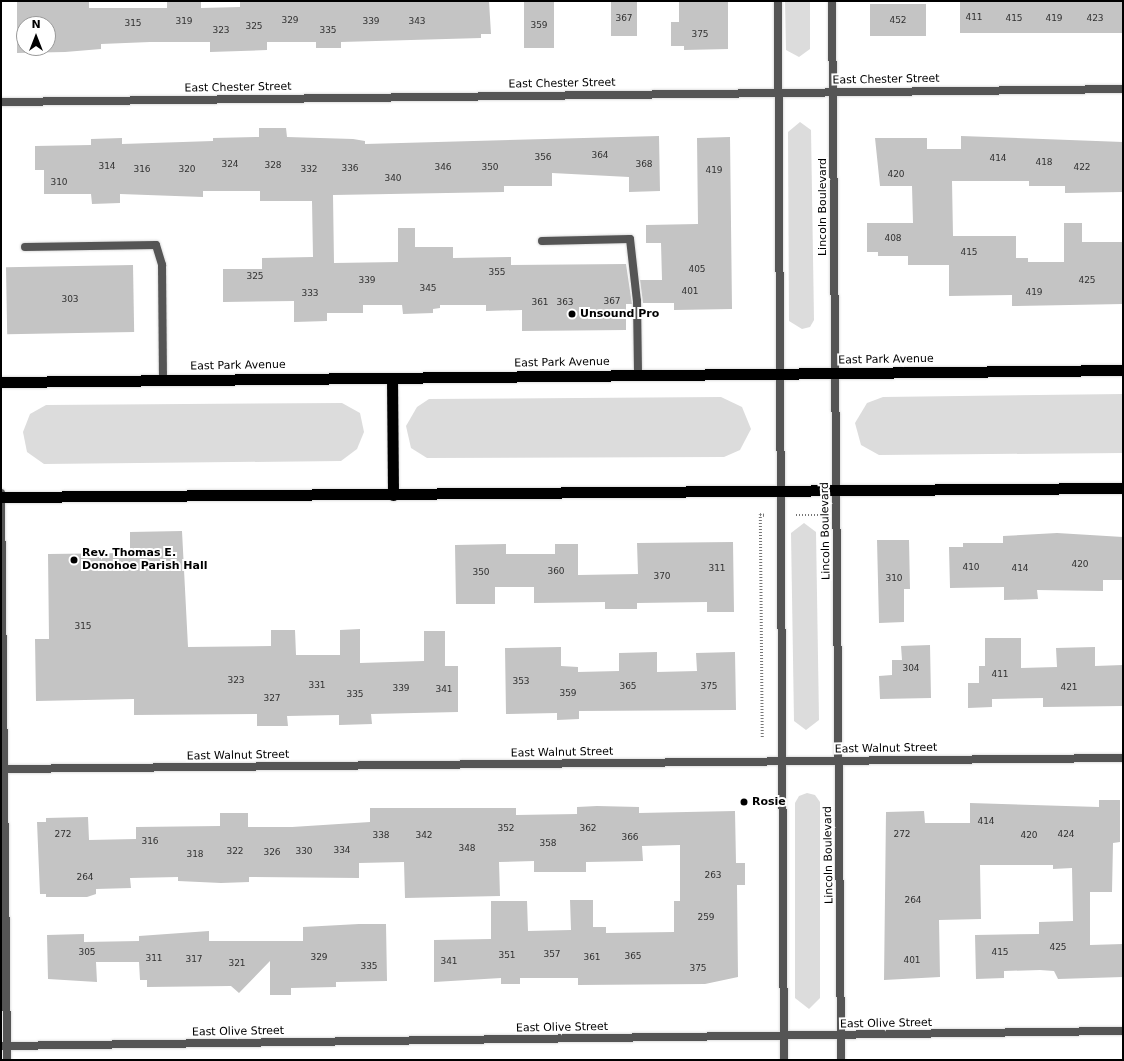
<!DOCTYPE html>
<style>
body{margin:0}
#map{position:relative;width:1124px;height:1061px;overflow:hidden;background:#fff;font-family:"DejaVu Sans",sans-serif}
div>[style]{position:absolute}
.green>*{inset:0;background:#dcdcdc}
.building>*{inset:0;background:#c4c4c4;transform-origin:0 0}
.path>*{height:2.5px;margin-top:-1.25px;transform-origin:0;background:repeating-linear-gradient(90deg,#777 0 1px,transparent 0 3px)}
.roads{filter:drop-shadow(0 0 1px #dbdbdb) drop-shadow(0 0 1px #dbdbdb)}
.service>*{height:8px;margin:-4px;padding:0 4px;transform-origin:4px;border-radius:4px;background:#555}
.minor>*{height:8px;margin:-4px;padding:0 4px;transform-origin:4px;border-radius:4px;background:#555}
.trunk>*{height:11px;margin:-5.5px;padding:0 5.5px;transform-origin:5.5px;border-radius:5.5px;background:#000}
.dots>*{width:11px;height:11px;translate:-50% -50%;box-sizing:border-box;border:2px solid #fff;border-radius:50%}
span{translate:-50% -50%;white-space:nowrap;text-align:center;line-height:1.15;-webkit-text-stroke:4px #fff;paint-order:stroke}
.number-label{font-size:9px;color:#313131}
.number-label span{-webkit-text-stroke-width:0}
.street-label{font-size:11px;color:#000}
.poi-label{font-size:11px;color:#000;font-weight:700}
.left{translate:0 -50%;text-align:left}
.frame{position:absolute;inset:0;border:2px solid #000;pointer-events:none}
.north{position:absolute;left:16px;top:16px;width:40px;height:40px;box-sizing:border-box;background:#fff;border:1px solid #999;border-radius:50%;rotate:0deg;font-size:11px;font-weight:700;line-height:16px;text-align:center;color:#000}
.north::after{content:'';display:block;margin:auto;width:14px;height:18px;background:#000;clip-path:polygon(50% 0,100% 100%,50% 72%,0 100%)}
</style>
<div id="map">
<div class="green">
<div style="clip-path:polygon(785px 1px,810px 1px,810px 49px,799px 57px,786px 50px)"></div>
<div style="clip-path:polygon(800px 122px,811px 130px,814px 320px,810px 327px,802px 329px,789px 321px,788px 132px)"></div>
<div style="clip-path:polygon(1123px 394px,1123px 453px,879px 455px,861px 445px,855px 423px,867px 403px,883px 397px)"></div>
<div style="clip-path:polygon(721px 397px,742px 407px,751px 429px,740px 450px,724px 457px,427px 458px,411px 448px,406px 426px,417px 407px,429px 399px)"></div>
<div style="clip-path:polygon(342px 403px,360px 413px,364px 432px,357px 449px,341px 461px,44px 464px,27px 452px,23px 432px,30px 414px,46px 405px)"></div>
<div style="clip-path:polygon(804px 523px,816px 532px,819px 720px,806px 730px,794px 721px,791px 533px)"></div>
<div style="clip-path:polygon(807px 793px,815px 795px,820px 802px,820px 998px,809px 1009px,795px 998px,795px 803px,799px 796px)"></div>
</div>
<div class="building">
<div style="clip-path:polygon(evenodd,17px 1px,89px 1px,89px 8px,167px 8px,167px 1px,201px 1px,201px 8px,240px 7px,240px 2px,489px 1px,491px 34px,481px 34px,481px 38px,341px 42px,341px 48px,316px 48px,316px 42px,267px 42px,267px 50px,210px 52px,210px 42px,150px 42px,101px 44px,101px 49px,65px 52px,17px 53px,17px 1px,24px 24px,48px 24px,48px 48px,24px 48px,24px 24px)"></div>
<div style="left:611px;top:1px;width:26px;height:35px"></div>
<div style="clip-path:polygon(679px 1px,728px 1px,728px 49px,684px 50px,684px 46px,671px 46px,671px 22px,679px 22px)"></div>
<div style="left:960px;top:1px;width:163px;height:32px"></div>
<div style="left:524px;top:2px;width:30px;height:46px"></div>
<div style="left:870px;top:4px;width:56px;height:32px"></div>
<div style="clip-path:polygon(259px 128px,286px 128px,287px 137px,353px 139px,365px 141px,365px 144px,659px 136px,660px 191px,629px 192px,629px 177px,552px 173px,552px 186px,504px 186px,504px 192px,333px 195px,334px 263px,398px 262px,398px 228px,415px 228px,415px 247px,453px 247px,453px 258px,511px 257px,511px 265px,626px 264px,632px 304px,626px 304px,626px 330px,522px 331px,522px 310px,486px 311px,486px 305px,440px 305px,440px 308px,433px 309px,433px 313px,403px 314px,402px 305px,363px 305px,363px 313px,327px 313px,327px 321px,294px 322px,294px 301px,223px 302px,223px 269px,262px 269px,262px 258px,313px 257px,312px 201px,260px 201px,260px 191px,203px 191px,203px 197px,120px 194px,120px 203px,92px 204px,91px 194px,44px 194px,44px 170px,35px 170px,35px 146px,91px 145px,91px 139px,122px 138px,122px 144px,213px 141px,213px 138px,259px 137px)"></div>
<div style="clip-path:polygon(961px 136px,1123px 142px,1123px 192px,1065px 193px,1065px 186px,1029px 186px,1029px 181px,952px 181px,953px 236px,1016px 236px,1016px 258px,1028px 258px,1028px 262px,1064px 262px,1064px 223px,1082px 223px,1082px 242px,1123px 242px,1123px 304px,1012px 306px,1012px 295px,949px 296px,949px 265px,908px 265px,908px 256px,878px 256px,878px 252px,867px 252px,867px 223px,913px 223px,912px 186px,880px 186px,875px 138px,927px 138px,927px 149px,961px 149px)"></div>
<div style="clip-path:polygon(730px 137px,732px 309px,674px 310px,674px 303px,643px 303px,640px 280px,662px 280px,661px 243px,646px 243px,646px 225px,698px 224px,697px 138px)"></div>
<div style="left:133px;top:265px;width:67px;height:127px;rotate:89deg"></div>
<div style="clip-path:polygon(182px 531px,188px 647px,271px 646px,271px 630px,295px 630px,296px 655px,340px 655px,340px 630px,360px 629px,360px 663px,424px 661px,424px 631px,445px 631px,445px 666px,458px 666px,458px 712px,371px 714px,372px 724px,339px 725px,339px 715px,287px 716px,288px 726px,257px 726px,257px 714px,134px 715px,134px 699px,36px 701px,35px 639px,49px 639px,48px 554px,130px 553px,130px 532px)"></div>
<div style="clip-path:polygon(1057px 533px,1123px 537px,1123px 580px,1103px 580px,1103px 591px,1037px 590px,1038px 599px,1004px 600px,1004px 587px,950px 588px,949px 547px,963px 547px,963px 543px,1003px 543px,1003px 536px)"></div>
<div style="clip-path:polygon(877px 540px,909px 540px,910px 589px,904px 589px,904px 622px,879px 623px)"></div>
<div style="clip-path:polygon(733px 542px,734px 612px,707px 612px,707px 602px,637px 603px,637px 609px,605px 609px,605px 602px,534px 603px,534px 587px,495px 587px,495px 604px,456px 604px,455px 545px,506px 544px,506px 554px,555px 554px,555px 544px,578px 544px,578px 575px,638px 574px,637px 543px)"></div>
<div style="clip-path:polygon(985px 638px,1021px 638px,1021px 668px,1057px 667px,1056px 648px,1095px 647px,1095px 666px,1123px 665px,1123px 706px,1043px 707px,1043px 698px,992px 699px,992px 707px,968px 708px,968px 683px,979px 683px,979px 666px,985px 666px)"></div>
<div style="clip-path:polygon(930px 645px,931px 698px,880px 699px,879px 676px,892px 675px,892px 660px,902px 660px,901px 646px)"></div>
<div style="clip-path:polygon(561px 647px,561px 666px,578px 667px,578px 672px,619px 671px,619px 653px,657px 652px,657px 672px,697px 671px,696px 653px,735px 652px,736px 710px,579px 711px,579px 719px,557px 720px,557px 713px,506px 714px,505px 648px)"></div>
<div style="clip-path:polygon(1099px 800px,1120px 800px,1120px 842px,1113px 843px,1112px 892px,1090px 892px,1090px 945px,1123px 944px,1123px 977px,1058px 979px,1054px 971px,1040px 970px,1004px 971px,1004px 978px,976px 979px,975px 935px,1039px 934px,1039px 922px,1073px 921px,1072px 868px,1053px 869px,1053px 865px,980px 865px,981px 919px,939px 920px,940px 977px,884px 980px,886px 812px,924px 811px,925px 823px,970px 823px,970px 803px,1099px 807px)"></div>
<div style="clip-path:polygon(597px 806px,639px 807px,639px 813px,735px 811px,736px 863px,745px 863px,745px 885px,737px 885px,738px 977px,705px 984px,578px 985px,578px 978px,520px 978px,520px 984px,501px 984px,501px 978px,434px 982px,434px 940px,491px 939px,491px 901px,527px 901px,528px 931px,571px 930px,570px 900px,593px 900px,593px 927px,606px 927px,606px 933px,674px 932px,674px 901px,680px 901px,680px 845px,642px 846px,643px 861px,586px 862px,586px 872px,534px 872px,534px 861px,499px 862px,500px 896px,405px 898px,404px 862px,359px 863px,359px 878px,249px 877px,249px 882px,221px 883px,178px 881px,178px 877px,130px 878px,131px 888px,96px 889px,96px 894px,87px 897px,46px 897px,46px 894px,40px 894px,37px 822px,46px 822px,46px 818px,88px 817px,89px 840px,136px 839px,136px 827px,220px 826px,220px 813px,248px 813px,248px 827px,292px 827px,370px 822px,370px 808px,516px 808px,516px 815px,577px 814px,577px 807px)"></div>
<div style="clip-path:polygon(359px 924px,386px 924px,387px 981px,336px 982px,336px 987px,291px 988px,291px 995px,270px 995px,270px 961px,239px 993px,231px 986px,147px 987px,147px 980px,140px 980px,139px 962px,96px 962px,97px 982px,48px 979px,47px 935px,84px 934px,84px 942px,139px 941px,139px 936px,209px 931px,209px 941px,303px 941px,303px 927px)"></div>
</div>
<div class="path">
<div style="left:796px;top:515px;width:25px"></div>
<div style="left:762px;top:737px;width:223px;rotate:-90.5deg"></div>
<div style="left:760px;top:514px;width:5px;rotate:11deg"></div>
</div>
<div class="roads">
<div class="service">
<div style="left:542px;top:241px;width:88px;rotate:-1.3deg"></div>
<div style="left:630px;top:239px;width:62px;rotate:83.6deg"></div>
<div style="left:637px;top:301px;width:74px;rotate:89.2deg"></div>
<div style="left:25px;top:247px;width:131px;rotate:-0.9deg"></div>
<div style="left:156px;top:245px;width:21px;rotate:73deg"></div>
<div style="left:162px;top:265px;width:115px;rotate:89.5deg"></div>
</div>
<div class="minor">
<div style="left:778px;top:1px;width:1059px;rotate:89.68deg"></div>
<div style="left:832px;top:1px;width:1059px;rotate:89.51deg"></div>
<div style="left:1px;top:102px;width:1122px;rotate:-0.66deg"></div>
<div style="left:1px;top:493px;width:567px;rotate:89.39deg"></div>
<div style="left:1px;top:769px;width:1122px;rotate:-0.56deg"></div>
<div style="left:1px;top:1046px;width:1122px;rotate:-0.77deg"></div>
</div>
<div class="trunk">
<div style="left:392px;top:378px;width:117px;rotate:89.5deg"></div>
<div style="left:1px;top:382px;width:1122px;rotate:-0.61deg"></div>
<div style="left:1px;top:497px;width:1122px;rotate:-0.46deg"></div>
</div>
</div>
<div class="dots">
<div style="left:572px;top:314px;background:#000"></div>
<div style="left:74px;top:560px;background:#000"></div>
<div style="left:744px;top:802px;background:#000"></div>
</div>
<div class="number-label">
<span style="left:974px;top:17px">411</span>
<span style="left:624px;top:18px">367</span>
<span style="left:1014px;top:18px">415</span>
<span style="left:1054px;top:18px">419</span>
<span style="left:1095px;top:18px">423</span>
<span style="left:290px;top:20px">329</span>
<span style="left:898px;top:20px">452</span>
<span style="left:184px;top:21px">319</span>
<span style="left:371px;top:21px">339</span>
<span style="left:417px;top:21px">343</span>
<span style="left:133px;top:23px">315</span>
<span style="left:539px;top:25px">359</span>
<span style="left:254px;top:26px">325</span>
<span style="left:221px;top:30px">323</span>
<span style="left:328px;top:30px">335</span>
<span style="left:700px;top:34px">375</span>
<span style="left:600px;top:155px">364</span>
<span style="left:543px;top:157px">356</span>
<span style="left:998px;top:158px">414</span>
<span style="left:1044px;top:162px">418</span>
<span style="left:230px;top:164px">324</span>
<span style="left:644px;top:164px">368</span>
<span style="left:273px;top:165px">328</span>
<span style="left:107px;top:166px">314</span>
<span style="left:443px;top:167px">346</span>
<span style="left:490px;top:167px">350</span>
<span style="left:1082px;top:167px">422</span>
<span style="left:350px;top:168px">336</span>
<span style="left:142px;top:169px">316</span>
<span style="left:187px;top:169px">320</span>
<span style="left:309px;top:169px">332</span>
<span style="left:714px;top:170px">419</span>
<span style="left:896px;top:174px">420</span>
<span style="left:393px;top:178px">340</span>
<span style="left:59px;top:182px">310</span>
<span style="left:893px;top:238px">408</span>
<span style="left:969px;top:252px">415</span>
<span style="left:697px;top:269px">405</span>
<span style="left:497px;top:272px">355</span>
<span style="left:255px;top:276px">325</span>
<span style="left:367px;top:280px">339</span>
<span style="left:1087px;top:280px">425</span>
<span style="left:428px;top:288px">345</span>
<span style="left:690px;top:291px">401</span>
<span style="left:1034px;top:292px">419</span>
<span style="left:310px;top:293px">333</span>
<span style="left:70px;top:299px">303</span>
<span style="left:612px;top:301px">367</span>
<span style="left:540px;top:302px">361</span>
<span style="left:565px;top:302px">363</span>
<span style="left:1080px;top:564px">420</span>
<span style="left:971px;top:567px">410</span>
<span style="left:717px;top:568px">311</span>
<span style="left:1020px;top:568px">414</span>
<span style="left:556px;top:571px">360</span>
<span style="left:481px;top:572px">350</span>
<span style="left:662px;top:576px">370</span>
<span style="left:894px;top:578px">310</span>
<span style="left:83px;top:626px">315</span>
<span style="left:911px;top:668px">304</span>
<span style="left:1000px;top:674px">411</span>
<span style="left:236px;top:680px">323</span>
<span style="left:521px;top:681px">353</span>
<span style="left:317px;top:685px">331</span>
<span style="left:628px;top:686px">365</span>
<span style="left:709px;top:686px">375</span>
<span style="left:1069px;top:687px">421</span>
<span style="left:401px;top:688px">339</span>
<span style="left:444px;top:689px">341</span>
<span style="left:568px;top:693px">359</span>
<span style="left:355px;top:694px">335</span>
<span style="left:272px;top:698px">327</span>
<span style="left:986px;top:821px">414</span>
<span style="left:506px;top:828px">352</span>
<span style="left:588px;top:828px">362</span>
<span style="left:63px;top:834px">272</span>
<span style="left:902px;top:834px">272</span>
<span style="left:1066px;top:834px">424</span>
<span style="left:381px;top:835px">338</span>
<span style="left:424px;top:835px">342</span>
<span style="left:1029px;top:835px">420</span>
<span style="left:630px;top:837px">366</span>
<span style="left:150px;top:841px">316</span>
<span style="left:548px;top:843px">358</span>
<span style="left:467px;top:848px">348</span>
<span style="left:342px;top:850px">334</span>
<span style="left:235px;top:851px">322</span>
<span style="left:304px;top:851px">330</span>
<span style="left:272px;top:852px">326</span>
<span style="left:195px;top:854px">318</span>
<span style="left:713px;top:875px">263</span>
<span style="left:85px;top:877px">264</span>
<span style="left:913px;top:900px">264</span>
<span style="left:706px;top:917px">259</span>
<span style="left:1058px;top:947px">425</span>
<span style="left:87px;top:952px">305</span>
<span style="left:1000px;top:952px">415</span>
<span style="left:552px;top:954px">357</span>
<span style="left:507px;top:955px">351</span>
<span style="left:633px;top:956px">365</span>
<span style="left:319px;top:957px">329</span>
<span style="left:592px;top:957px">361</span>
<span style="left:154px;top:958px">311</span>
<span style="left:194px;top:959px">317</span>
<span style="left:912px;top:960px">401</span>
<span style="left:449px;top:961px">341</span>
<span style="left:237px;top:963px">321</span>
<span style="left:369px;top:966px">335</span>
<span style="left:698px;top:968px">375</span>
</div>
<div class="street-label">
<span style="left:886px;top:80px;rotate:-1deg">East Chester Street</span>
<span style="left:562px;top:84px;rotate:-1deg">East Chester Street</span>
<span style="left:238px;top:88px;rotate:-1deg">East Chester Street</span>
<span style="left:823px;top:207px;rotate:-90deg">Lincoln Boulevard</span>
<span style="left:886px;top:360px;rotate:-1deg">East Park Avenue</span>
<span style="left:562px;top:363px;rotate:-1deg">East Park Avenue</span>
<span style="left:238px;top:366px;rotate:-1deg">East Park Avenue</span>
<span style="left:826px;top:531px;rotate:-91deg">Lincoln Boulevard</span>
<span style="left:886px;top:749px;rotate:-1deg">East Walnut Street</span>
<span style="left:562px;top:753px;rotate:-1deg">East Walnut Street</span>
<span style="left:238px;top:756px;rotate:-1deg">East Walnut Street</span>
<span style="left:829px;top:855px;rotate:-91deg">Lincoln Boulevard</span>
<span style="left:886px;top:1024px;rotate:-1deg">East Olive Street</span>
<span style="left:562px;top:1028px;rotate:-1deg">East Olive Street</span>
<span style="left:238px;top:1032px;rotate:-1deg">East Olive Street</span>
</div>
<div class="poi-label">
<span class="left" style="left:580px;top:314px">Unsound Pro</span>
<span class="left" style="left:82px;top:560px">Rev. Thomas E.<br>Donohoe Parish Hall</span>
<span class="left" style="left:752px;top:802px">Rosie</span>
</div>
<div class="frame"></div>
<div class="north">N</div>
</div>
